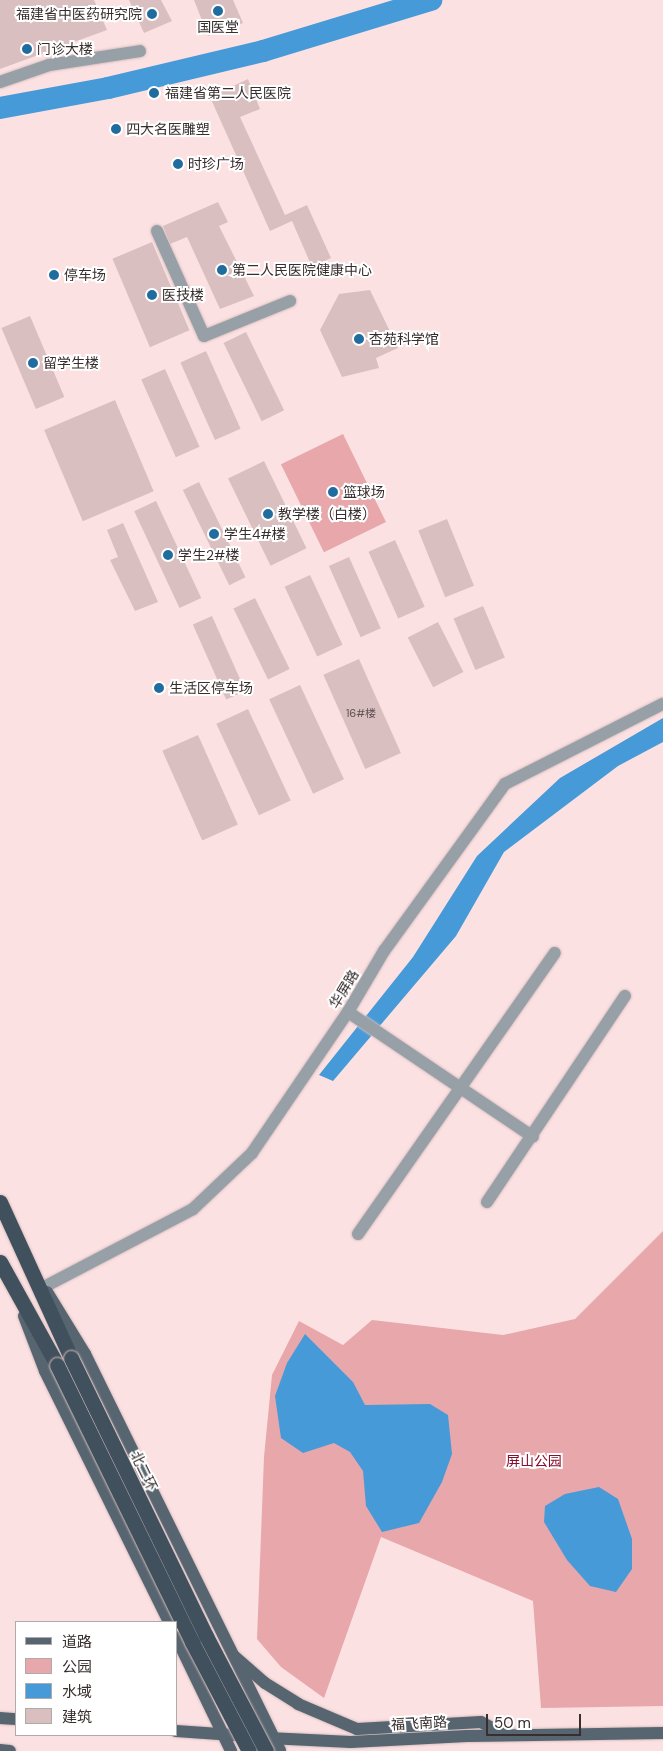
<!DOCTYPE html>
<meta charset="utf-8">
<style>
body{margin:0}
#map{position:relative;width:663px;height:1751px;overflow:hidden;background:#fce1e2;font-family:"DM Sans","Noto Sans SC",sans-serif}
div>[style]{position:absolute}
.green>*{inset:0;background:#e7a7ab;transform-origin:0 0}
.water>*{inset:0;background:#469ad8}
.river>*{height:22px;margin:-11px;padding:0 11px;transform-origin:11px;border-radius:11px;background:#469ad8}
.building>*{inset:0;background:#dabfc1;transform-origin:0 0}
.roads{filter:drop-shadow(0 0 1px #d5bdbe) drop-shadow(0 0 1px #d5bdbe)}
.minor>*{height:12px;margin:-6px;padding:0 6px;transform-origin:6px;border-radius:6px;background:#98a0a7}
.major>*{height:12px;margin:-6px;padding:0 6px;transform-origin:6px;border-radius:6px;background:#576570}
.highway>*{height:15px;margin:-7.5px;padding:0 7.5px;transform-origin:7.5px;border-radius:7.5px;background:#40505d}
.bridges{filter:drop-shadow(0 0 1px #d5bdbe) drop-shadow(0 0 1px #d5bdbe)}
.highway-bridge>*{height:15px;margin:-7.5px;padding:0 7.5px;transform-origin:7.5px;border-radius:7.5px;background:#40505d}
.dots>*{width:14px;height:14px;translate:-50% -50%;box-sizing:border-box;border:2px solid #fff;border-radius:50%}
span{translate:-50% -50%;white-space:nowrap;text-align:center;line-height:1.15;-webkit-text-stroke:4px #fff;paint-order:stroke}
.number-label{font-size:11px;color:#605253}
.number-label span{-webkit-text-stroke-width:0}
.poi-label{font-size:14px;color:#382e2e}
.right{translate:-100% -50%;text-align:right}
.left{translate:0 -50%;text-align:left}
.street-label{font-size:14px;color:#382e2e}
.park-label{font-size:14px;color:#880e2e}
.legend{position:absolute;left:15px;top:1621px;width:162px;height:115px;box-sizing:border-box;background:#fff;border:1px solid #afabab;margin:0;padding:6px 9px;list-style:none;font-size:15px;color:#382e2e}
.legend li{display:flex;align-items:center;gap:10px;height:25px}
.legend b{width:25px;border:1px solid #afabab}
.scale{position:absolute;left:486px;top:1714px;width:95px;height:22px;box-sizing:border-box;border:2px solid #382e2e;border-top:0;padding-left:6px;font-size:15px;line-height:18px;white-space:nowrap;color:#382e2e;-webkit-text-stroke:4px #fff;paint-order:stroke}
</style>
<div id="map">
<div class="green">
<div style="left:343px;top:434px;width:98px;height:69px;rotate:64deg"></div>
<div style="clip-path:polygon(663px 1231px,663px 1706px,541px 1708px,533px 1601px,381px 1537px,324px 1698px,281px 1667px,257px 1639px,264px 1457px,272px 1375px,299px 1321px,343px 1345px,372px 1320px,503px 1335px,575px 1319px)"></div>
</div>
<div class="water">
<div style="clip-path:polygon(663px 718px,663px 742px,618px 766px,504px 852px,456px 936px,333px 1081px,319px 1075px,413px 957px,477px 856px,560px 778px)"></div>
<div style="clip-path:polygon(305px 1334px,353px 1382px,365px 1405px,430px 1404px,448px 1415px,452px 1454px,442px 1482px,419px 1523px,382px 1532px,366px 1506px,363px 1471px,350px 1452px,334px 1443px,303px 1453px,281px 1438px,275px 1396px,287px 1363px)"></div>
<div style="clip-path:polygon(599px 1487px,618px 1499px,632px 1539px,632px 1569px,616px 1592px,590px 1586px,567px 1560px,544px 1522px,545px 1506px,565px 1494px)"></div>
</div>
<div class="river">
<div style="left:0;top:108px;width:110px;rotate:-10.5deg"></div>
<div style="left:108px;top:88px;width:159px;rotate:-13.4deg"></div>
<div style="left:263px;top:51px;width:176px;rotate:-16.9deg"></div>
</div>
<div class="building">
<div style="clip-path:polygon(0 0,94px 0,107px 30px,0 69px)"></div>
<div style="clip-path:polygon(129px 0,161px 0,172px 21px,144px 33px)"></div>
<div style="clip-path:polygon(194px 0,233px 0,243px 23px,208px 36px)"></div>
<div style="clip-path:polygon(248px 79px,260px 109px,240px 117px,285px 215px,307px 205px,331px 258px,312px 267px,292px 221px,270px 231px,210px 97px)"></div>
<div style="clip-path:polygon(218px 202px,228px 222px,219px 226px,254px 296px,220px 309px,187px 237px,170px 244px,163px 226px)"></div>
<div style="left:152px;top:242px;width:96px;height:43px;rotate:67deg"></div>
<div style="clip-path:polygon(370px 290px,398px 348px,376px 358px,379px 368px,342px 377px,320px 330px,339px 294px)"></div>
<div style="left:30px;top:316px;width:88px;height:31px;rotate:67deg"></div>
<div style="left:246px;top:332px;width:87px;height:25px;rotate:64deg"></div>
<div style="left:206px;top:351px;width:85px;height:28px;rotate:66deg"></div>
<div style="left:165px;top:369px;width:85px;height:26px;rotate:66deg"></div>
<div style="left:115px;top:400px;width:99px;height:77px;rotate:67deg"></div>
<div style="left:264px;top:461px;width:97px;height:40px;rotate:64deg"></div>
<div style="left:199px;top:482px;width:106px;height:18px;rotate:64deg"></div>
<div style="left:156px;top:501px;width:107px;height:24px;rotate:65deg"></div>
<div style="left:447px;top:519px;width:72px;height:31px;rotate:68deg"></div>
<div style="clip-path:polygon(123px 523px,158px 602px,135px 611px,110px 560px,118px 557px,107px 530px)"></div>
<div style="left:395px;top:540px;width:73px;height:29px;rotate:66deg"></div>
<div style="left:349px;top:557px;width:78px;height:22px;rotate:66deg"></div>
<div style="left:310px;top:575px;width:77px;height:28px;rotate:65deg"></div>
<div style="left:255px;top:598px;width:79px;height:24px;rotate:64deg"></div>
<div style="left:483px;top:606px;width:56px;height:32px;rotate:67deg"></div>
<div style="left:212px;top:616px;width:82px;height:21px;rotate:66deg"></div>
<div style="left:438px;top:622px;width:56px;height:34px;rotate:63deg"></div>
<div style="left:359px;top:659px;width:103px;height:39px;rotate:66deg"></div>
<div style="left:300px;top:685px;width:104px;height:34px;rotate:65deg"></div>
<div style="left:248px;top:709px;width:101px;height:35px;rotate:65deg"></div>
<div style="left:198px;top:735px;width:98px;height:39px;rotate:66deg"></div>
</div>
<div class="roads">
<div class="minor">
<div style="left:0;top:82px;width:52px;rotate:-19.1deg"></div>
<div style="left:49px;top:65px;width:92px;rotate:-8.7deg"></div>
<div style="left:157px;top:231px;width:115px;rotate:65.9deg"></div>
<div style="left:204px;top:336px;width:93px;rotate:-22.1deg"></div>
<div style="left:348px;top:1012px;width:223px;rotate:34deg"></div>
<div style="left:487px;top:1202px;width:248px;rotate:-56.2deg"></div>
<div style="left:358px;top:1234px;width:343px;rotate:-55deg"></div>
<div style="left:44px;top:1287px;width:168px;rotate:-27.6deg"></div>
<div style="left:193px;top:1209px;width:81px;rotate:-43.5deg"></div>
<div style="left:252px;top:1153px;width:171px;rotate:-55.8deg"></div>
<div style="left:348px;top:1012px;width:71px;rotate:-59.5deg"></div>
<div style="left:384px;top:951px;width:206px;rotate:-54.1deg"></div>
<div style="left:505px;top:784px;width:177px;rotate:-26.9deg"></div>
</div>
<div class="major">
<div style="left:47px;top:1292px;width:73px;rotate:58.5deg"></div>
<div style="left:85px;top:1354px;width:442px;rotate:63.8deg"></div>
<div style="left:24px;top:1316px;width:59px;rotate:69.1deg"></div>
<div style="left:45px;top:1371px;width:280px;rotate:63.7deg"></div>
<div style="left:176px;top:1637px;width:127px;rotate:64.2deg"></div>
<div style="left:234px;top:1656px;width:41px;rotate:41.1deg"></div>
<div style="left:265px;top:1683px;width:39px;rotate:32deg"></div>
<div style="left:298px;top:1704px;width:64px;rotate:23deg"></div>
<div style="left:357px;top:1729px;width:124px;rotate:-3.2deg"></div>
<div style="left:481px;top:1722px;width:26px;rotate:29deg"></div>
<div style="left:0;top:1718px;width:16px;rotate:4deg"></div>
<div style="left:176px;top:1731px;width:72px;rotate:4deg"></div>
<div style="left:268px;top:1738px;width:83px;rotate:2.8deg"></div>
<div style="left:351px;top:1742px;width:116px;rotate:-3deg"></div>
<div style="left:467px;top:1736px;width:196px;rotate:-0.9deg"></div>
<div style="left:0;top:1750px;width:10px;rotate:6deg"></div>
</div>
<div class="highway">
<div style="left:0;top:1202px;width:171px;rotate:65.5deg"></div>
<div style="left:0;top:1262px;width:118px;rotate:61deg"></div>
</div>
</div>
<div class="bridges">
<div class="highway-bridge">
<div style="left:71px;top:1358px;width:309px;rotate:64.1deg"></div>
<div style="left:206px;top:1636px;width:130px;rotate:62.4deg"></div>
<div style="left:57px;top:1365px;width:308px;rotate:64deg"></div>
<div style="left:192px;top:1642px;width:123px;rotate:62.4deg"></div>
</div>
</div>
<div class="dots">
<div style="left:218px;top:11px;background:#216c9f"></div>
<div style="left:152px;top:14px;background:#216c9f"></div>
<div style="left:27px;top:49px;background:#216c9f"></div>
<div style="left:154px;top:93px;background:#216c9f"></div>
<div style="left:116px;top:129px;background:#216c9f"></div>
<div style="left:178px;top:164px;background:#216c9f"></div>
<div style="left:222px;top:270px;background:#216c9f"></div>
<div style="left:54px;top:275px;background:#216c9f"></div>
<div style="left:152px;top:295px;background:#216c9f"></div>
<div style="left:359px;top:339px;background:#216c9f"></div>
<div style="left:33px;top:363px;background:#216c9f"></div>
<div style="left:333px;top:492px;background:#216c9f"></div>
<div style="left:268px;top:514px;background:#216c9f"></div>
<div style="left:214px;top:534px;background:#216c9f"></div>
<div style="left:168px;top:555px;background:#216c9f"></div>
<div style="left:159px;top:688px;background:#216c9f"></div>
</div>
<div class="number-label">
<span style="left:361px;top:713px">16#楼</span>
</div>
<div class="poi-label">
<span class="right" style="left:142px;top:14px">福建省中医药研究院</span>
<span style="left:218px;top:27px">国医堂</span>
<span class="left" style="left:37px;top:49px">门诊大楼</span>
<span class="left" style="left:165px;top:93px">福建省第二人民医院</span>
<span class="left" style="left:126px;top:129px">四大名医雕塑</span>
<span class="left" style="left:188px;top:164px">时珍广场</span>
<span class="left" style="left:232px;top:270px">第二人民医院健康中心</span>
<span class="left" style="left:64px;top:275px">停车场</span>
<span class="left" style="left:162px;top:295px">医技楼</span>
<span class="left" style="left:369px;top:339px">杏苑科学馆</span>
<span class="left" style="left:43px;top:363px">留学生楼</span>
<span class="left" style="left:343px;top:492px">篮球场</span>
<span class="left" style="left:278px;top:514px">教学楼（白楼）</span>
<span class="left" style="left:224px;top:534px">学生4#楼</span>
<span class="left" style="left:178px;top:555px">学生2#楼</span>
<span class="left" style="left:169px;top:688px">生活区停车场</span>
</div>
<div class="street-label">
<span style="left:344px;top:989px;rotate:-59deg">华屏路</span>
<span style="left:144px;top:1471px;rotate:64deg">北二环</span>
<span style="left:419px;top:1723px;rotate:-3deg">福飞南路</span>
</div>
<div class="park-label">
<span style="left:534px;top:1461px">屏山公园</span>
</div>
<ul class="legend">
<li><b style="height:6px;background:#576570"></b>道路</li>
<li><b style="height:14px;background:#e7a7ab"></b>公园</li>
<li><b style="height:14px;background:#469ad8"></b>水域</li>
<li><b style="height:14px;background:#dabfc1"></b>建筑</li>
</ul>
<div class="scale">50 m</div>
</div>
